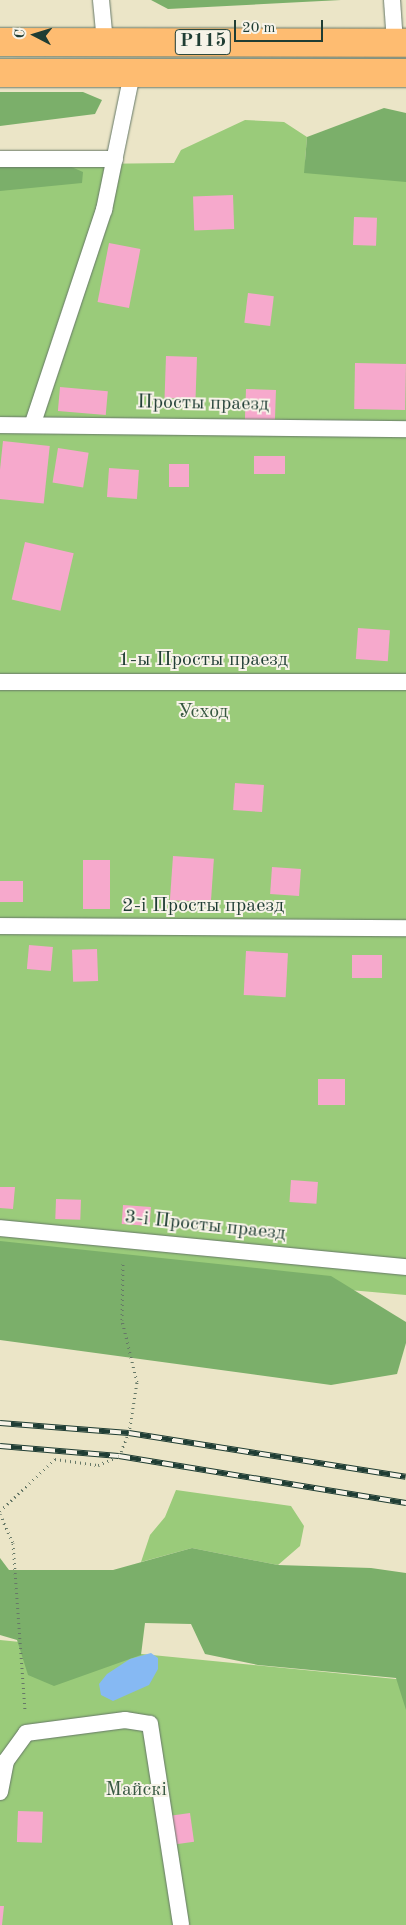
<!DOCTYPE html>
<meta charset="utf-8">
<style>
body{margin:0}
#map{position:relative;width:406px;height:1925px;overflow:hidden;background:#ebe5c7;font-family:"Old Standard TT",serif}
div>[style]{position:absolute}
.green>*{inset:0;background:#9acb7a}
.forest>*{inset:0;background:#7baf6a}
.water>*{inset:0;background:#86b9f3}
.building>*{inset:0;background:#f6a9cc;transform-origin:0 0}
.path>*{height:3px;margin-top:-1.5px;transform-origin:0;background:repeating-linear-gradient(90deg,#667867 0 1px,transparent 0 5px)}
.roads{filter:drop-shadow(0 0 1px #667867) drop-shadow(0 0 1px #667867)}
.lane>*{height:16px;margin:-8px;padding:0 8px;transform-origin:8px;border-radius:8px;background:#fff}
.primary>*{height:28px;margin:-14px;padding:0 14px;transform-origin:14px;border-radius:14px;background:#febc71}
.rail>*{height:5.5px;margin-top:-2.75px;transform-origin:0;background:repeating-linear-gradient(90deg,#f7f3e8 0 11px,#1f3d34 0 22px);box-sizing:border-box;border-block:1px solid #1f3d34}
span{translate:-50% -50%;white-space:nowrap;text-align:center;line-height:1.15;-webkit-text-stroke:4px #f7f3e8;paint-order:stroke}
.shield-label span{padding:1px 4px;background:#f7f3e8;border:1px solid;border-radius:4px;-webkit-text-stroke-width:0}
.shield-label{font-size:19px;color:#1f3d34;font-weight:700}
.street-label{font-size:20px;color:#1f3d34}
.park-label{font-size:20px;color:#385942}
.north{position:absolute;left:10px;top:10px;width:50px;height:50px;-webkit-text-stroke:4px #f7f3e8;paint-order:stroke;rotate:275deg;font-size:14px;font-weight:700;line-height:20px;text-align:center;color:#1f3d34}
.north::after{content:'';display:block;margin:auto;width:18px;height:22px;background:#1f3d34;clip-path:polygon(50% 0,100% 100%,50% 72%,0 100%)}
.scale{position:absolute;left:234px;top:20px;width:89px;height:22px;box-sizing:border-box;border:2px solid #1f3d34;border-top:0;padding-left:6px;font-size:15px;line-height:18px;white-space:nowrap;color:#1f3d34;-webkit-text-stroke:4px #f7f3e8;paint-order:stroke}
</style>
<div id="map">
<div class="green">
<div style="clip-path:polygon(245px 120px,284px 122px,307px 137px,305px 161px,406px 160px,406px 1295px,0 1259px,0 165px,174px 163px,181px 150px)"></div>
<div style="clip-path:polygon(176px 1490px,291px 1506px,304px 1526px,300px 1546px,278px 1565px,192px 1548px,141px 1562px,150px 1535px,165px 1517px)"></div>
<div style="clip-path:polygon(0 1640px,406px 1680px,406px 1925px,0 1925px)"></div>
</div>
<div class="forest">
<div style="clip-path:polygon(151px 0,341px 0,168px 9px)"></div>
<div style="clip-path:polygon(0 92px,83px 92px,102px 100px,95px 114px,0 126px)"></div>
<div style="clip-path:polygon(384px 108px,406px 113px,406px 182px,304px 173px,307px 137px)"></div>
<div style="clip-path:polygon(60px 162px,83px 172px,82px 183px,0 191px,0 165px)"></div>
<div style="clip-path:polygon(0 1241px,331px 1276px,406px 1322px,406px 1343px,397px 1374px,331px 1385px,0 1340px)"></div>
<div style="clip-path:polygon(192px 1548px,278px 1565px,371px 1568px,406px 1573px,406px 1710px,396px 1678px,258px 1665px,205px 1654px,191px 1624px,145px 1623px,141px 1655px,54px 1686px,28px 1675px,17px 1640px,0 1635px,0 1558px,9px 1570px,113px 1570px)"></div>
</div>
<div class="water">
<div style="clip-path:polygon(151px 1653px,158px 1658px,158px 1669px,149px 1685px,113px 1701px,101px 1695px,99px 1684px,107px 1674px,130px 1659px)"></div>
</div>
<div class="building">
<div style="left:233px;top:195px;width:34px;height:40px;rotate:88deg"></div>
<div style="left:354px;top:217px;width:23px;height:28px;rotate:2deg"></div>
<div style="left:109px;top:243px;width:32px;height:60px;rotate:11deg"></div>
<div style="left:248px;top:293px;width:26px;height:30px;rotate:7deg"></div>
<div style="left:166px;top:356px;width:31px;height:42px;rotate:2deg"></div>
<div style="left:355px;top:363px;width:51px;height:46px;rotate:1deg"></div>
<div style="left:60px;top:387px;width:48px;height:24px;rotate:5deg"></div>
<div style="left:246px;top:389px;width:30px;height:31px;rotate:2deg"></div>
<div style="left:3px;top:441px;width:47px;height:58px;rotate:6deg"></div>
<div style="left:58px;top:448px;width:31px;height:35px;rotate:9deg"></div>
<div style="left:254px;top:456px;width:31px;height:18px"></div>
<div style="left:169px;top:464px;width:20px;height:23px"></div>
<div style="left:109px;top:468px;width:30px;height:29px;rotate:4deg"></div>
<div style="left:25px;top:542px;width:50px;height:59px;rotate:13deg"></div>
<div style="left:358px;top:628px;width:32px;height:31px;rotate:4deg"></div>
<div style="left:235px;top:783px;width:29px;height:27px;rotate:4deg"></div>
<div style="left:173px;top:856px;width:41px;height:44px;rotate:4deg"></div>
<div style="left:83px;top:860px;width:27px;height:49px"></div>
<div style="left:272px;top:867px;width:29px;height:27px;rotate:4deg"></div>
<div style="left:0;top:881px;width:23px;height:21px"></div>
<div style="left:29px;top:945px;width:24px;height:24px;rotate:5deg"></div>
<div style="left:97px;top:949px;width:32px;height:25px;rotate:88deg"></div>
<div style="left:246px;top:951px;width:42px;height:44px;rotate:3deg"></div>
<div style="left:352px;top:955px;width:30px;height:23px"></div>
<div style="left:318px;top:1079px;width:27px;height:26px"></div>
<div style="left:291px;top:1180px;width:27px;height:22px;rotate:4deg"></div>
<div style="clip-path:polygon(0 1187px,15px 1187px,13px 1209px,0 1208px)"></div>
<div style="left:56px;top:1199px;width:25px;height:20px;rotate:2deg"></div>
<div style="left:123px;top:1205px;width:28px;height:19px;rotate:4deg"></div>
<div style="left:18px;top:1811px;width:25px;height:31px;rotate:2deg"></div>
<div style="left:190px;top:1813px;width:29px;height:20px;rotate:82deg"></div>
<div style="clip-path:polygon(0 1906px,4px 1906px,2px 1925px,0 1925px)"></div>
</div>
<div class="path">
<div style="left:0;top:1511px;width:76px;rotate:-43.4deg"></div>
<div style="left:55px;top:1459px;width:43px;rotate:7.9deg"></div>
<div style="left:98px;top:1465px;width:23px;rotate:-23deg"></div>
<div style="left:119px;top:1456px;width:25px;rotate:-67deg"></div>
<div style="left:129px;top:1433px;width:52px;rotate:-81.1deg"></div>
<div style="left:137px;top:1382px;width:64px;rotate:-103.6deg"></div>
<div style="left:122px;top:1320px;width:57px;rotate:-89deg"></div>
<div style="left:0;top:1514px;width:32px;rotate:66deg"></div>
<div style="left:13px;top:1543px;width:167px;rotate:85.9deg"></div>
</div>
<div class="roads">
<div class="lane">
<div style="left:101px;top:0;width:42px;rotate:84.6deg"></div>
<div style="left:392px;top:0;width:43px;rotate:86deg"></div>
<div style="left:0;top:159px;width:115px"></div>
<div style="left:33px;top:423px;width:225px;rotate:-71.6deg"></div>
<div style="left:104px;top:210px;width:140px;rotate:-78.4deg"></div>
<div style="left:0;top:425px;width:406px;rotate:0.6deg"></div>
<div style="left:0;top:682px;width:406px"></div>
<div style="left:0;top:926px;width:406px;rotate:0.3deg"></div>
<div style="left:0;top:1228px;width:408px;rotate:5.5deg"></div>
<div style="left:0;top:1792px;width:32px;rotate:-79deg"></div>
<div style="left:6px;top:1761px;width:34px;rotate:-54deg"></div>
<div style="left:26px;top:1733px;width:100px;rotate:-7.5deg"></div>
<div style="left:125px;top:1720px;width:25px;rotate:9deg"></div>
<div style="left:150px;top:1724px;width:203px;rotate:81.2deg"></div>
</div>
<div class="primary">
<div style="left:0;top:42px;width:406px;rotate:0.1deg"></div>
<div style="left:0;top:73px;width:406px"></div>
</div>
</div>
<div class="rail">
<div style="left:0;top:1423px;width:129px;rotate:4.4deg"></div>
<div style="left:129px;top:1433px;width:280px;rotate:9deg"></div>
<div style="left:0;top:1446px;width:119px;rotate:4.8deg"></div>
<div style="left:119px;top:1456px;width:291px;rotate:9.3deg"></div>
</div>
<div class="shield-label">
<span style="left:203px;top:42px">Р115</span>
</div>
<div class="street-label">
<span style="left:203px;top:404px;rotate:1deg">Просты праезд</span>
<span style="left:203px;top:660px">1-ы Просты праезд</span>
<span style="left:203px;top:906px">2-і Просты праезд</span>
<span style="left:205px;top:1226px;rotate:6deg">3-і Просты праезд</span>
</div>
<div class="park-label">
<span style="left:203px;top:712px">Усход</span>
<span style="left:136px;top:1790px">Майскі</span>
</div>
<div class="north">С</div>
<div class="scale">20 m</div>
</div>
